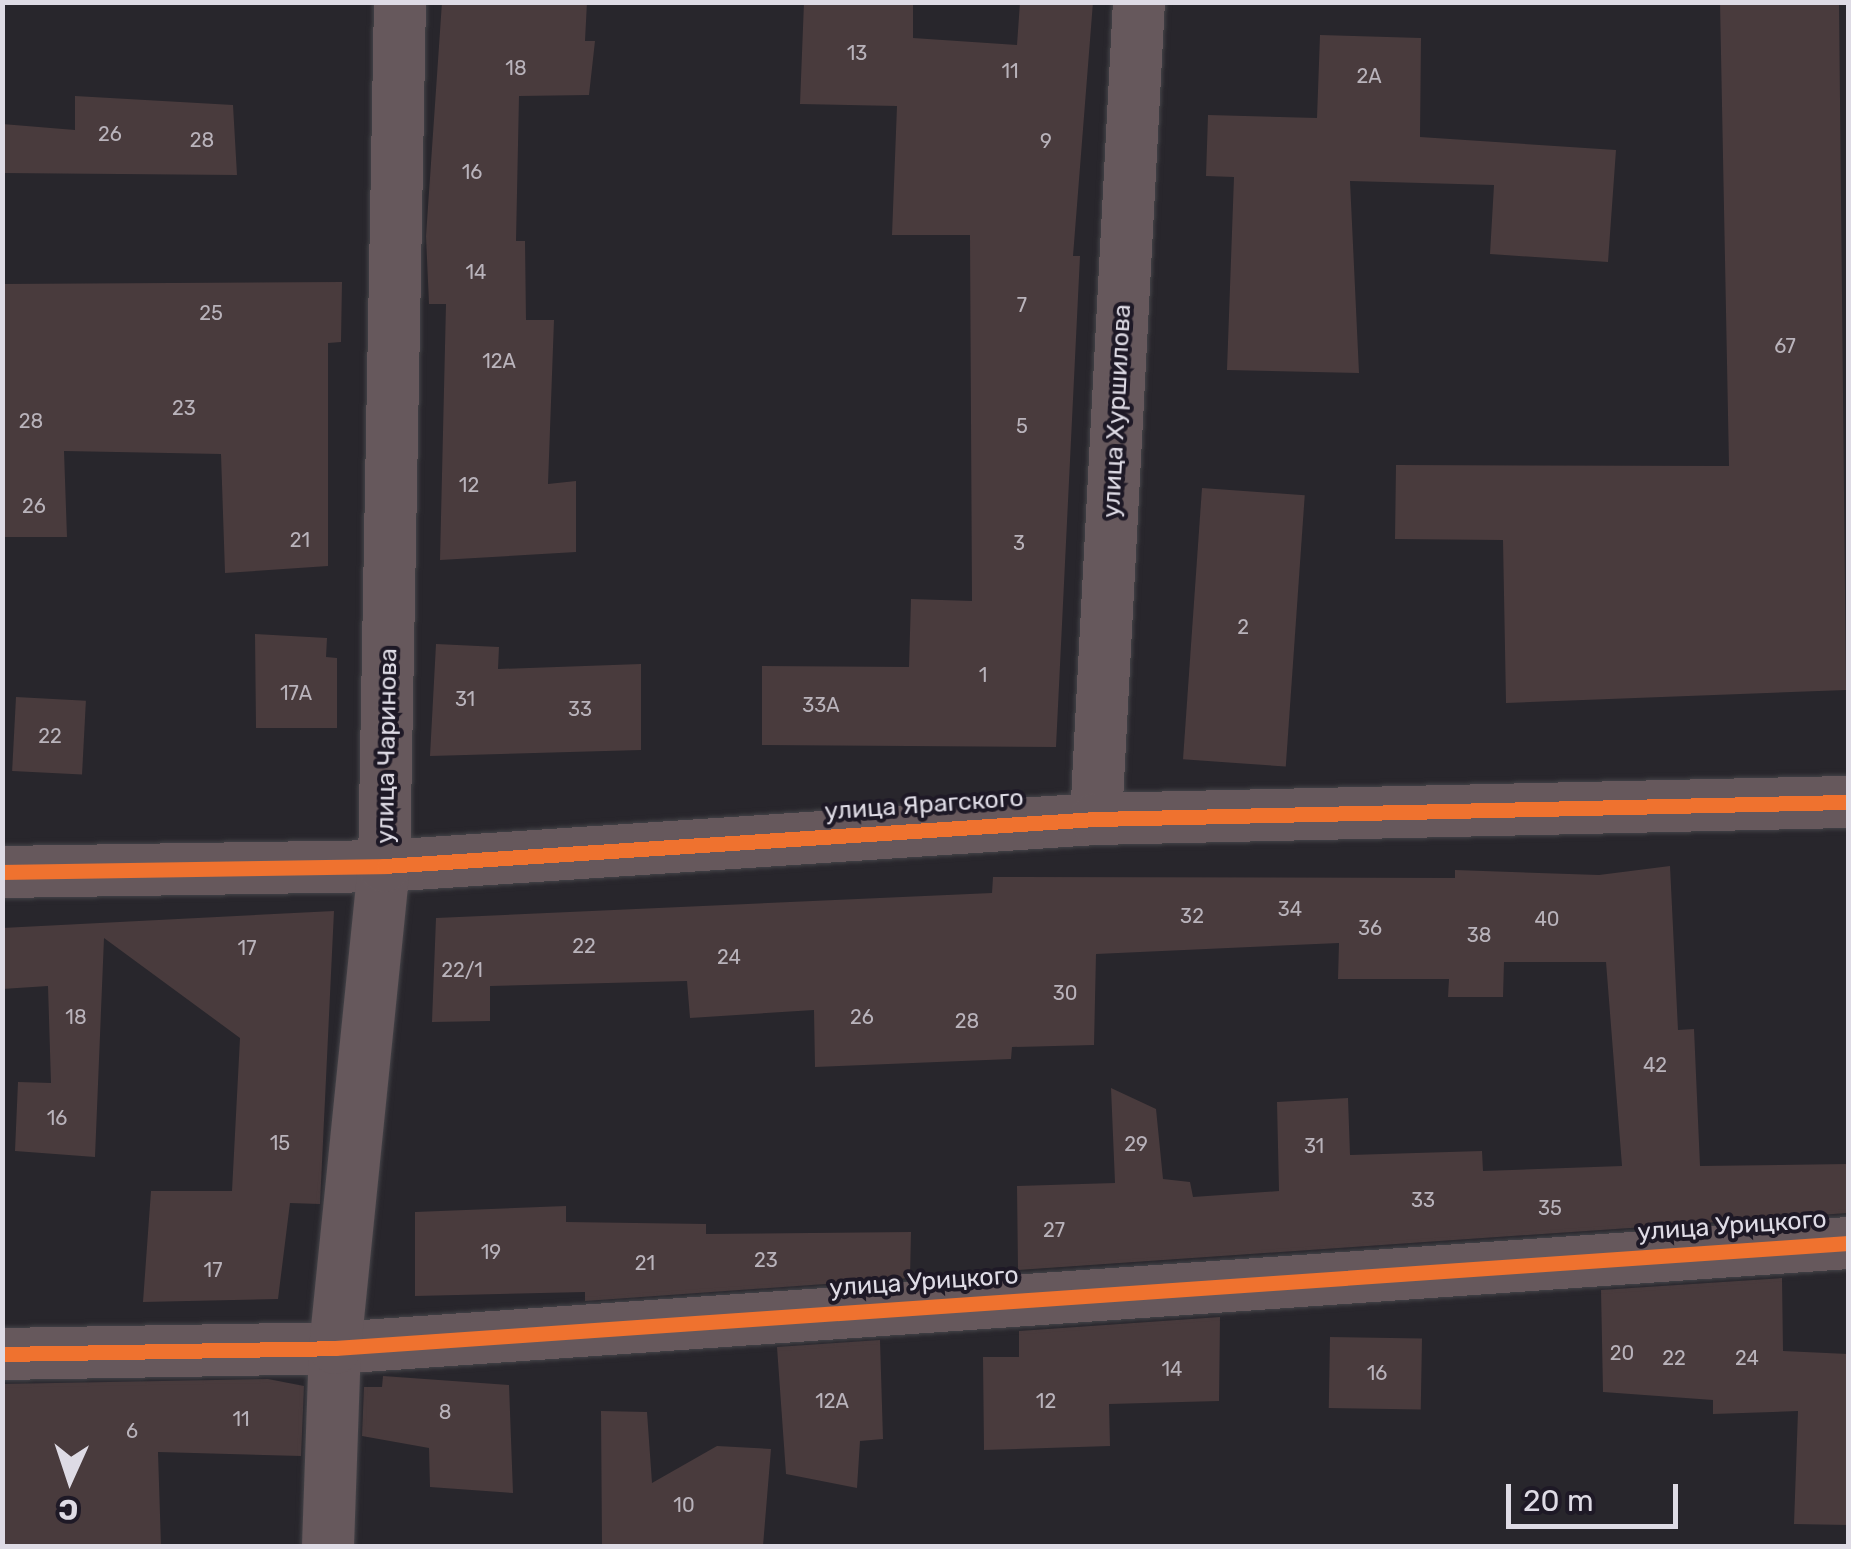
<!DOCTYPE html>
<meta charset="utf-8">
<style>
body{margin:0}
#map{position:relative;width:1851px;height:1549px;overflow:hidden;background:#28262c;font-family:Rubik,sans-serif}
div>[style]{position:absolute}
.building>*{inset:0;background:#493b3d;transform-origin:0 0}
.roads{filter:drop-shadow(0 0 2px #454449) drop-shadow(0 0 2px #454449)}
.street>*{height:52px;margin:-26px;padding:0 26px;transform-origin:26px;border-radius:26px;background:#66585c}
.cycleway>*{height:15px;margin:-7.5px;padding:0 7.5px;transform-origin:7.5px;border-radius:7.5px;background:#ef722f}
span{translate:-50% -50%;white-space:nowrap;text-align:center;line-height:1.15;-webkit-text-stroke:8px #1e1926;paint-order:stroke}
.number-label{font-size:20px;color:#b9b3bb}
.number-label span{-webkit-text-stroke-width:0}
.street-label{font-size:25px;color:#dedbe5}
.frame{position:absolute;inset:0;border:5px solid #dedbe5;pointer-events:none}
.north{position:absolute;left:20px;top:1429px;width:100px;height:100px;-webkit-text-stroke:8px #1e1926;paint-order:stroke;rotate:183deg;font-size:28px;font-weight:700;line-height:40px;text-align:center;color:#dedbe5}
.north::after{content:'';display:block;margin:auto;width:35px;height:45px;background:#dedbe5;clip-path:polygon(50% 0,100% 100%,50% 72%,0 100%)}
.scale{position:absolute;left:1506px;top:1484px;width:172px;height:45px;box-sizing:border-box;border:5px solid #dedbe5;border-top:0;padding-left:12px;font-size:30px;line-height:35px;white-space:nowrap;color:#dedbe5;-webkit-text-stroke:8px #1e1926;paint-order:stroke}
</style>
<div id="map">
<div class="building">
<div style="clip-path:polygon(442px 2px,587px 2px,585px 41px,595px 41px,589px 95px,519px 96px,516px 241px,525px 241px,526px 320px,554px 320px,548px 484px,576px 481px,576px 552px,440px 560px,446px 304px,429px 304px,426px 236px)"></div>
<div style="clip-path:polygon(804px 2px,913px 2px,913px 38px,1017px 45px,1020px 2px,1093px 2px,1073px 256px,1080px 256px,1056px 747px,762px 745px,762px 666px,909px 667px,911px 599px,972px 601px,970px 235px,892px 235px,897px 106px,800px 104px)"></div>
<div style="clip-path:polygon(1720px 2px,1839px 2px,1846px 690px,1506px 703px,1503px 540px,1395px 539px,1396px 465px,1729px 466px)"></div>
<div style="clip-path:polygon(1320px 35px,1421px 38px,1420px 137px,1616px 150px,1608px 262px,1490px 254px,1494px 185px,1350px 181px,1359px 373px,1227px 370px,1234px 177px,1206px 176px,1208px 115px,1317px 118px)"></div>
<div style="clip-path:polygon(75px 96px,233px 105px,237px 175px,2px 173px,2px 124px,75px 130px)"></div>
<div style="clip-path:polygon(342px 282px,341px 342px,328px 343px,328px 566px,225px 573px,221px 454px,64px 451px,67px 537px,2px 537px,2px 284px)"></div>
<div style="left:1202px;top:488px;width:103px;height:272px;rotate:4deg"></div>
<div style="clip-path:polygon(255px 634px,327px 638px,326px 657px,337px 658px,337px 728px,256px 728px)"></div>
<div style="clip-path:polygon(436px 644px,499px 647px,498px 669px,641px 664px,641px 750px,430px 756px)"></div>
<div style="left:16px;top:697px;width:70px;height:74px;rotate:3deg"></div>
<div style="clip-path:polygon(1670px 866px,1678px 1030px,1694px 1029px,1700px 1166px,1848px 1164px,1848px 1213px,1018px 1270px,1017px 1186px,1115px 1183px,1111px 1088px,1156px 1109px,1163px 1179px,1190px 1182px,1193px 1197px,1279px 1191px,1277px 1102px,1348px 1098px,1350px 1155px,1482px 1151px,1483px 1171px,1622px 1166px,1606px 962px,1504px 962px,1503px 997px,1448px 997px,1449px 979px,1338px 979px,1339px 943px,1096px 954px,1094px 1045px,1012px 1047px,1011px 1059px,815px 1067px,814px 1010px,690px 1018px,687px 981px,490px 986px,490px 1021px,432px 1022px,436px 918px,992px 893px,993px 877px,1455px 878px,1455px 870px,1599px 875px)"></div>
<div style="clip-path:polygon(334px 911px,320px 1204px,290px 1203px,278px 1299px,143px 1302px,151px 1191px,232px 1191px,240px 1038px,104px 938px,95px 1157px,15px 1151px,18px 1082px,51px 1083px,48px 986px,2px 989px,2px 928px)"></div>
<div style="clip-path:polygon(566px 1206px,566px 1222px,706px 1224px,706px 1234px,911px 1232px,910px 1278px,585px 1301px,585px 1292px,415px 1296px,415px 1212px)"></div>
<div style="clip-path:polygon(1782px 1278px,1783px 1351px,1848px 1354px,1848px 1525px,1794px 1524px,1798px 1411px,1713px 1414px,1713px 1400px,1603px 1392px,1601px 1290px)"></div>
<div style="clip-path:polygon(1220px 1317px,1219px 1401px,1109px 1404px,1110px 1446px,984px 1450px,983px 1357px,1019px 1357px,1019px 1331px)"></div>
<div style="left:1330px;top:1337px;width:92px;height:71px;rotate:1deg"></div>
<div style="clip-path:polygon(880px 1340px,883px 1439px,860px 1441px,857px 1488px,786px 1474px,777px 1347px)"></div>
<div style="clip-path:polygon(383px 1376px,509px 1385px,513px 1493px,430px 1487px,429px 1448px,362px 1436px,364px 1387px,382px 1387px)"></div>
<div style="clip-path:polygon(268px 1379px,304px 1386px,301px 1456px,158px 1452px,161px 1546px,2px 1546px,2px 1384px)"></div>
<div style="clip-path:polygon(601px 1411px,647px 1412px,652px 1483px,717px 1446px,771px 1449px,763px 1546px,602px 1546px)"></div>
</div>
<div class="roads">
<div class="street">
<div style="left:1096px;top:819px;width:818px;rotate:-86.99deg"></div>
<div style="left:2px;top:872px;width:382px;rotate:-0.9deg"></div>
<div style="left:384px;top:866px;width:714px;rotate:-3.78deg"></div>
<div style="left:1096px;top:819px;width:752px;rotate:-1.3deg"></div>
<div style="left:2px;top:1354px;width:333px;rotate:-1deg"></div>
<div style="left:335px;top:1348px;width:1517px;rotate:-3.97deg"></div>
<div style="left:328px;top:1546px;width:198px;rotate:-88deg"></div>
<div style="left:335px;top:1348px;width:484px;rotate:-84.2deg"></div>
<div style="left:384px;top:866px;width:864px;rotate:-88.94deg"></div>
</div>
</div>
<div class="cycleway">
<div style="left:2px;top:872px;width:382px;rotate:-0.9deg"></div>
<div style="left:384px;top:866px;width:714px;rotate:-3.78deg"></div>
<div style="left:1096px;top:819px;width:752px;rotate:-1.3deg"></div>
<div style="left:2px;top:1354px;width:333px;rotate:-1deg"></div>
<div style="left:335px;top:1348px;width:1517px;rotate:-3.97deg"></div>
</div>
<div class="number-label">
<span style="left:857px;top:53px">13</span>
<span style="left:516px;top:68px">18</span>
<span style="left:1010px;top:71px">11</span>
<span style="left:1369px;top:76px">2А</span>
<span style="left:110px;top:134px">26</span>
<span style="left:202px;top:140px">28</span>
<span style="left:1046px;top:141px">9</span>
<span style="left:472px;top:172px">16</span>
<span style="left:476px;top:272px">14</span>
<span style="left:1022px;top:305px">7</span>
<span style="left:211px;top:313px">25</span>
<span style="left:1785px;top:346px">67</span>
<span style="left:499px;top:361px">12А</span>
<span style="left:184px;top:408px">23</span>
<span style="left:31px;top:421px">28</span>
<span style="left:1022px;top:426px">5</span>
<span style="left:469px;top:485px">12</span>
<span style="left:34px;top:506px">26</span>
<span style="left:300px;top:540px">21</span>
<span style="left:1019px;top:543px">3</span>
<span style="left:1243px;top:627px">2</span>
<span style="left:983px;top:675px">1</span>
<span style="left:296px;top:693px">17А</span>
<span style="left:465px;top:699px">31</span>
<span style="left:821px;top:705px">33А</span>
<span style="left:580px;top:709px">33</span>
<span style="left:50px;top:736px">22</span>
<span style="left:1290px;top:909px">34</span>
<span style="left:1192px;top:916px">32</span>
<span style="left:1547px;top:919px">40</span>
<span style="left:1370px;top:928px">36</span>
<span style="left:1479px;top:935px">38</span>
<span style="left:584px;top:946px">22</span>
<span style="left:247px;top:948px">17</span>
<span style="left:729px;top:957px">24</span>
<span style="left:462px;top:970px">22/1</span>
<span style="left:1065px;top:993px">30</span>
<span style="left:76px;top:1017px">18</span>
<span style="left:862px;top:1017px">26</span>
<span style="left:967px;top:1021px">28</span>
<span style="left:1655px;top:1065px">42</span>
<span style="left:57px;top:1118px">16</span>
<span style="left:280px;top:1143px">15</span>
<span style="left:1136px;top:1144px">29</span>
<span style="left:1314px;top:1146px">31</span>
<span style="left:1423px;top:1200px">33</span>
<span style="left:1550px;top:1208px">35</span>
<span style="left:1054px;top:1230px">27</span>
<span style="left:491px;top:1252px">19</span>
<span style="left:766px;top:1260px">23</span>
<span style="left:645px;top:1263px">21</span>
<span style="left:213px;top:1270px">17</span>
<span style="left:1622px;top:1353px">20</span>
<span style="left:1674px;top:1358px">22</span>
<span style="left:1747px;top:1358px">24</span>
<span style="left:1172px;top:1369px">14</span>
<span style="left:1377px;top:1373px">16</span>
<span style="left:832px;top:1401px">12А</span>
<span style="left:1046px;top:1401px">12</span>
<span style="left:445px;top:1412px">8</span>
<span style="left:241px;top:1419px">11</span>
<span style="left:132px;top:1431px">6</span>
<span style="left:684px;top:1505px">10</span>
</div>
<div class="street-label">
<span style="left:1117px;top:411px;rotate:-87deg">улица Хуршилова</span>
<span style="left:387px;top:746px;rotate:-89deg">улица Чаринова</span>
<span style="left:924px;top:805px;rotate:-4deg">улица Ярагского</span>
<span style="left:1732px;top:1226px;rotate:-4deg">улица Урицкого</span>
<span style="left:924px;top:1282px;rotate:-4deg">улица Урицкого</span>
</div>
<div class="frame"></div>
<div class="north">С</div>
<div class="scale">20 m</div>
</div>
